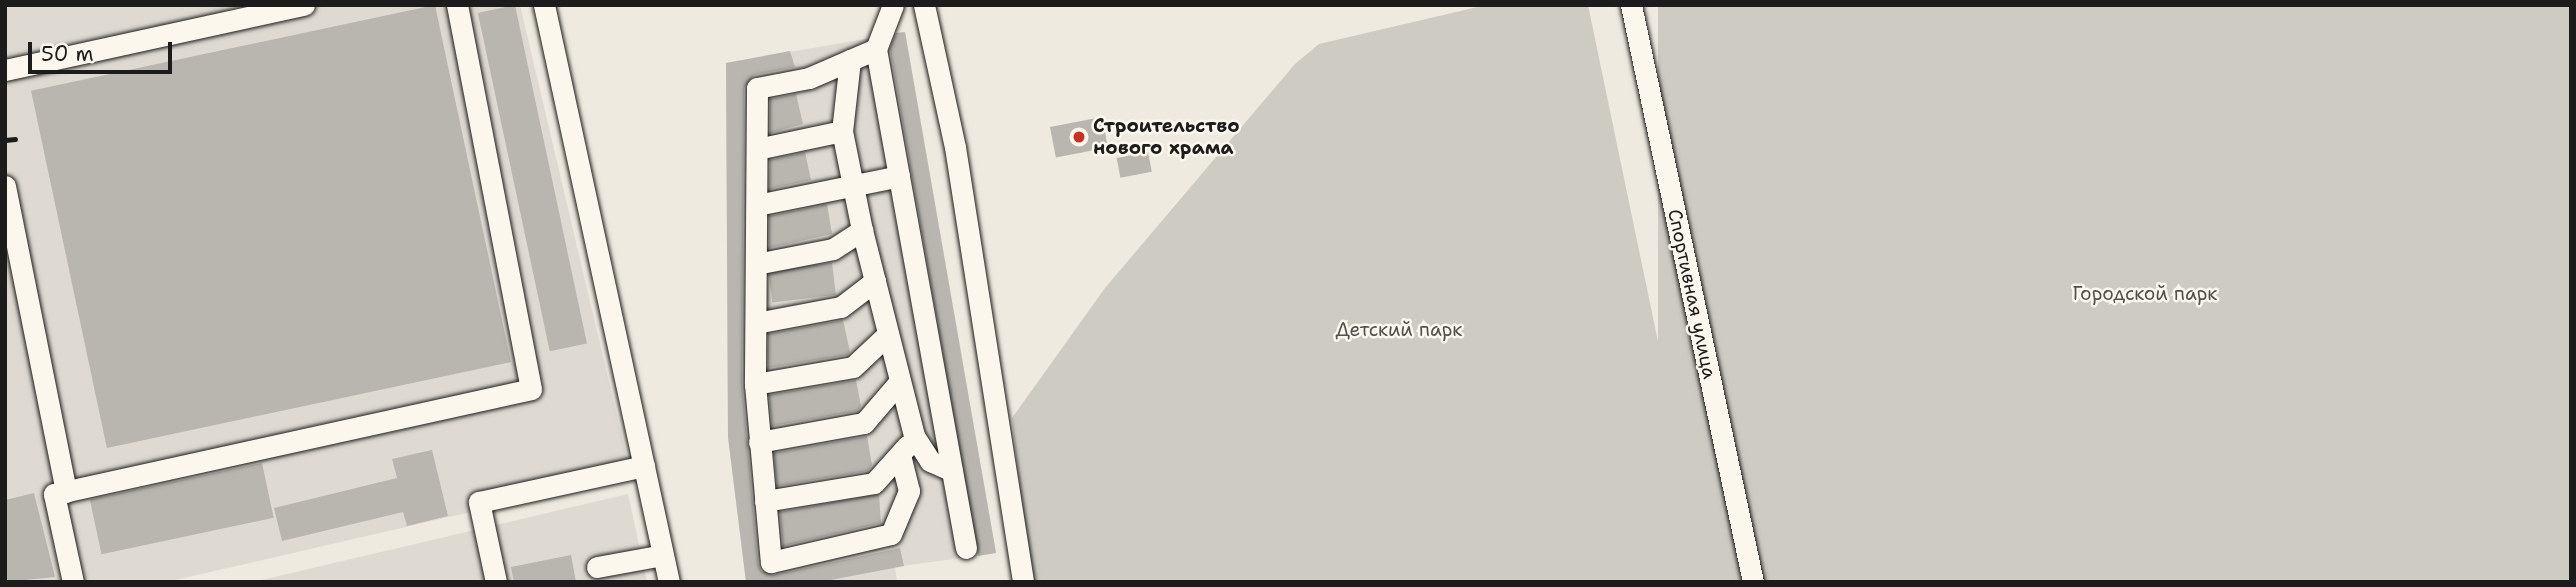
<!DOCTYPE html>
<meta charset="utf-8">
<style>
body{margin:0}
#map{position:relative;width:2576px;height:587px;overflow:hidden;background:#eeeadf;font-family:"Shantell Sans",sans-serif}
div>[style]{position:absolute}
.built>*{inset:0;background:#dedad1}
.green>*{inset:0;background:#ceccc2;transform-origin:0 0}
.building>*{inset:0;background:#b9b6af;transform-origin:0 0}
.roads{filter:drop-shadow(0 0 2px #1c1c1c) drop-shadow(0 0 2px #1c1c1c)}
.minor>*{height:21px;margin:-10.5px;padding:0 10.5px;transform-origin:10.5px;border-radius:10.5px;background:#fbf7ec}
.rail>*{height:5px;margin:-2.5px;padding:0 2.5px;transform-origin:2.5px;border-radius:2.5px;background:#1c1c1c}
.dots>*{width:19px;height:19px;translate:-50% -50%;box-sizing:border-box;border:4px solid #fbf7ec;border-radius:50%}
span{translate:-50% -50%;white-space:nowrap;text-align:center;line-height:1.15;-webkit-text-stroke:5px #fbf7ec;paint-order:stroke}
.poi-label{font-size:19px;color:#1c1c1c;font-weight:700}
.left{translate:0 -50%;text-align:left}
.street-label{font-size:19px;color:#1c1c1c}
.park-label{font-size:19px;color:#51514e}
.frame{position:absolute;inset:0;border:7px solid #1c1c1c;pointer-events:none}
.scale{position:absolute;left:28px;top:42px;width:144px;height:32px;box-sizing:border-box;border:4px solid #1c1c1c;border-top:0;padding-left:9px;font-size:21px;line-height:24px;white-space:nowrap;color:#1c1c1c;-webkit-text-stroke:5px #fbf7ec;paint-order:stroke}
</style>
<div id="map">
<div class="built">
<div style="clip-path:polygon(5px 5px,520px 5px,631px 475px,167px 582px,5px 582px)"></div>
<div style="clip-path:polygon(905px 32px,996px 553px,895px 567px,897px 582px,746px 582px,728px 437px,726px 63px)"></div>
<div style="clip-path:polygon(628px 494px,647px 582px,253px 582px)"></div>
</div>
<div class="green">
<div style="clip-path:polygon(1486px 5px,1588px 5px,1708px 582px,1030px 582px,1012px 418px,1105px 288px,1295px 64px,1319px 44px)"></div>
<div style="left:1658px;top:5px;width:913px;height:590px"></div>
</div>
<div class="building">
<div style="left:435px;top:5px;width:365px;height:413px;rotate:78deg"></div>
<div style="left:515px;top:5px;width:346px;height:38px;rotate:78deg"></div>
<div style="clip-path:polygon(905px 32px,996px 553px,978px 556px,890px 48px,896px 33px)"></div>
<div style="clip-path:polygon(790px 51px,795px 67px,754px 75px,744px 88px,742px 384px,758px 563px,761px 571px,774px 575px,900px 548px,904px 566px,820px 582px,746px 582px,728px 437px,726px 63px)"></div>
<div style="clip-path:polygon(796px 94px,803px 124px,770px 133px,770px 99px)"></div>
<div style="left:1102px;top:117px;width:31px;height:53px;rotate:79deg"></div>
<div style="clip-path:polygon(805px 152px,811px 180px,769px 189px,770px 160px)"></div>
<div style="left:1148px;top:152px;width:20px;height:32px;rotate:79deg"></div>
<div style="clip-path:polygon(827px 204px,832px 234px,769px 248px,769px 216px)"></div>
<div style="left:832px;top:263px;width:32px;height:64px;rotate:83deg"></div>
<div style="clip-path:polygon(843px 320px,850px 352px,847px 355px,768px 368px,768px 334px)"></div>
<div style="clip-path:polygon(856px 380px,861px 406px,857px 411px,772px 426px,769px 395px)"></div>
<div style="clip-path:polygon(867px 436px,872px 465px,867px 471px,777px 486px,774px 453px)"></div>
<div style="clip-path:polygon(432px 450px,448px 516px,407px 526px,403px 512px,282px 541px,274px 508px,397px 478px,392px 459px)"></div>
<div style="left:262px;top:463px;width:56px;height:176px;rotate:78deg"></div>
<div style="clip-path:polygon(34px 493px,55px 577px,5px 582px,5px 500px)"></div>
<div style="clip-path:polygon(879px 494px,881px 523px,783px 546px,780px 512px)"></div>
<div style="clip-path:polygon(571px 555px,576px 582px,514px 582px,511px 567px)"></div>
</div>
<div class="roads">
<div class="minor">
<div style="left:544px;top:5px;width:590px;rotate:77.78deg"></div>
<div style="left:893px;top:5px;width:47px;rotate:111.1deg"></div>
<div style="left:876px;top:49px;width:507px;rotate:79.78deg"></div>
<div style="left:924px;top:5px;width:145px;rotate:77.7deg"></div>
<div style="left:955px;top:147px;width:440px;rotate:81.1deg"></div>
<div style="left:1631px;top:5px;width:590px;rotate:78.06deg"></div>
<div style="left:876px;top:49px;width:73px;rotate:156.6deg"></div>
<div style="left:809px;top:78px;width:53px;rotate:169.1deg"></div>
<div style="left:757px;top:88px;width:296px;rotate:90.4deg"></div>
<div style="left:755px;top:384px;width:179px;rotate:84.9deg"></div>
<div style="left:771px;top:562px;width:123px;rotate:-13.1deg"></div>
<div style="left:891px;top:534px;width:47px;rotate:-67.3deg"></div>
<div style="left:909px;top:491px;width:37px;rotate:-104deg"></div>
<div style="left:850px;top:60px;width:71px;rotate:96.4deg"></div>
<div style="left:842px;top:131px;width:101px;rotate:78.6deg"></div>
<div style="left:862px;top:230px;width:212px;rotate:75.8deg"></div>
<div style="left:914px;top:436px;width:30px;rotate:57deg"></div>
<div style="left:930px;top:461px;width:24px;rotate:24deg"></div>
<div style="left:5px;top:70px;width:306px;rotate:-12.3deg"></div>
<div style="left:757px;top:149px;width:87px;rotate:-12deg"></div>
<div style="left:5px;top:186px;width:312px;rotate:78.7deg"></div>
<div style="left:757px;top:205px;width:145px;rotate:-11.5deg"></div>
<div style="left:756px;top:264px;width:78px;rotate:-11deg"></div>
<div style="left:833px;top:249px;width:35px;rotate:-33deg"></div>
<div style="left:756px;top:323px;width:86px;rotate:-10.7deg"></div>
<div style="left:841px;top:307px;width:43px;rotate:-37.4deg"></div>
<div style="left:755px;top:384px;width:99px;rotate:-9.8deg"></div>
<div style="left:853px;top:367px;width:48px;rotate:-43.3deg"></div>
<div style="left:759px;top:442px;width:107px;rotate:-10.3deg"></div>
<div style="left:864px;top:423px;width:55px;rotate:-49.4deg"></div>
<div style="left:765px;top:501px;width:110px;rotate:-9.4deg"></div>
<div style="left:874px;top:483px;width:50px;rotate:-48.3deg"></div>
<div style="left:597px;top:567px;width:67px;rotate:-10.3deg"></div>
<div style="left:73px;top:582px;width:90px;rotate:-102.2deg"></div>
<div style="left:54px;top:494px;width:488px;rotate:-12.4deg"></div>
<div style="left:531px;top:389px;width:391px;rotate:-100.9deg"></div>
<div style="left:496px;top:582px;width:82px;rotate:-102deg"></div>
<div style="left:479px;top:502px;width:169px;rotate:-12.3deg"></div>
</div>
</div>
<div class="rail">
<div style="left:5px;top:140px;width:10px;rotate:-6deg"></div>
</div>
<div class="dots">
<div style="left:1079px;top:137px;background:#c8321e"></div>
</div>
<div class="poi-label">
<span class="left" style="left:1093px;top:137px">Строительство<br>нового храма</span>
</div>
<div class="street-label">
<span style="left:1692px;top:294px;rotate:78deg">Спортивная улица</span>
</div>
<div class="park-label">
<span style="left:2145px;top:294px">Городской парк</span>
<span style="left:1399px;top:330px">Детский парк</span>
</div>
<div class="frame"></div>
<div class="scale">50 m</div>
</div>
